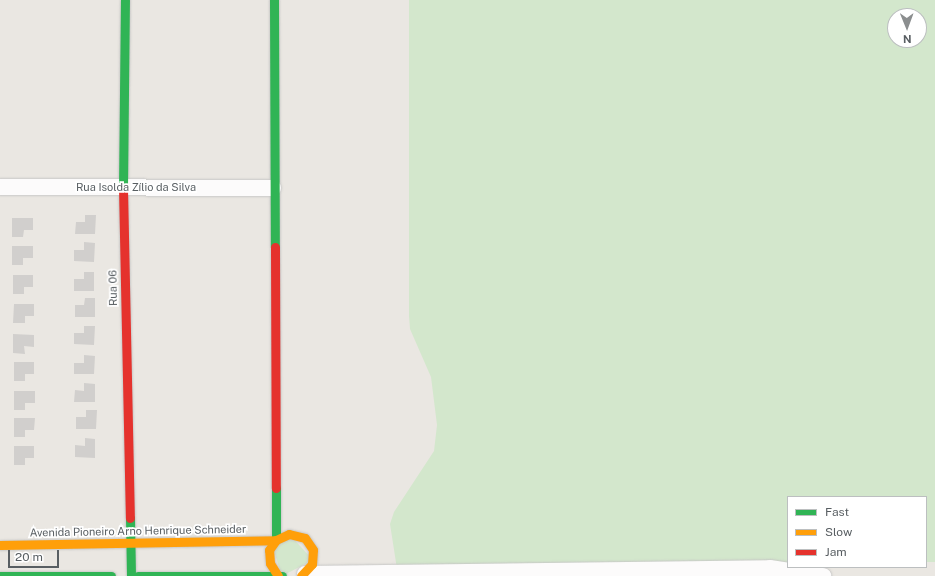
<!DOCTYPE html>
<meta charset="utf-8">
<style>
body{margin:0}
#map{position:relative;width:935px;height:576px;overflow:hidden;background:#eae7e2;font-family:"Public Sans",sans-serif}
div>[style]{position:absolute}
.green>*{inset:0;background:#d3e7cc}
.building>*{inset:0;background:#d1cfcd}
.roads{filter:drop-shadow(0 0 1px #c6c6c5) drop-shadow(0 0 1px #c6c6c5)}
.street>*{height:16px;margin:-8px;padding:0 8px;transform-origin:8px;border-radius:8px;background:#fcfbfb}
.fast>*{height:9px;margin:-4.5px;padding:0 4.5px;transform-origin:4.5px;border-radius:4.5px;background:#30b455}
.slow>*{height:9px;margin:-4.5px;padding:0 4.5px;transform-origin:4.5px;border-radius:4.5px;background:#ff9f0a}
.jam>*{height:9px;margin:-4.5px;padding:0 4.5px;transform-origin:4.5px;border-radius:4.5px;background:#e5322d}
span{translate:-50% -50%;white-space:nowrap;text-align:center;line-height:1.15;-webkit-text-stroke:3.5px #fff;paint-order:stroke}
.street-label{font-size:11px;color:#585e62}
.legend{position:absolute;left:787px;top:496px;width:140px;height:72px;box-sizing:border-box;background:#fff;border:1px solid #bcbfc0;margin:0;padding:5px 7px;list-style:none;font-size:12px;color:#585e62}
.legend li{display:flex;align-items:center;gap:8px;height:20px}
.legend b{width:20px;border:1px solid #bcbfc0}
.north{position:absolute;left:887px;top:8px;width:40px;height:40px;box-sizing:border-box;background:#fff;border:1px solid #bcbfc0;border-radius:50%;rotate:179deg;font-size:11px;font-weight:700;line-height:16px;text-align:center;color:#585e62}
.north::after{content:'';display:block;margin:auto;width:14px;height:18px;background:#8b8e8f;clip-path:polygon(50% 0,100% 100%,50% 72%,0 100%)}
.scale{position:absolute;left:8px;top:550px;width:51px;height:18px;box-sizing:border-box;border:2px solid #585e62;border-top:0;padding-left:5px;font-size:12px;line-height:14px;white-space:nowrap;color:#585e62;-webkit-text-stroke:3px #fff;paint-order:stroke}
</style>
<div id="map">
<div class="green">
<div style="clip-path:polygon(evenodd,409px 0,935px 0,935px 562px,926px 562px,926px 497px,788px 497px,788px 564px,397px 569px,390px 524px,394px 512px,434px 451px,437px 425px,431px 377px,410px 329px,409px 316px,409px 0,895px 16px,919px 16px,919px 40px,895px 40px,895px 16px)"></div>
<div style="clip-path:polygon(289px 534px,313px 560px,282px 576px,272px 545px)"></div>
</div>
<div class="building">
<div style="clip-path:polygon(85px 215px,96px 215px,95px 234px,75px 234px,76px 222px,85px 222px)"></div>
<div style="clip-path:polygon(12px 218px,33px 218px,33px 230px,24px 230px,23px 237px,12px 237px)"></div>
<div style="clip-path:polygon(84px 242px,95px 243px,94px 262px,74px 261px,74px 250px,84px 250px)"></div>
<div style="clip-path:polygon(12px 246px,33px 246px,33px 258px,23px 258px,23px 265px,12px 265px)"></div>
<div style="clip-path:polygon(84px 272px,94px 272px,94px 291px,74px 291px,74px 279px,84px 279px)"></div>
<div style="clip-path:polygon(13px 275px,33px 275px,33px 287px,24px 287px,24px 294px,13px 294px)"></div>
<div style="clip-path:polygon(85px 298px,95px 298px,95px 317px,75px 317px,75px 305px,84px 305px)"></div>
<div style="clip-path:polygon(14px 304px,34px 304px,34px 316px,25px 316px,25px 323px,13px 323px)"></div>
<div style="clip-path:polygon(84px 326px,95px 326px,94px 345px,74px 344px,74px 333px,84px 333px)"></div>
<div style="clip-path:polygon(13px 334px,34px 335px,34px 347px,24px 346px,25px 354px,13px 353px)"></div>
<div style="clip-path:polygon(84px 355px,95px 356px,94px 374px,74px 374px,74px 363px,84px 363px)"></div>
<div style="clip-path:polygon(14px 362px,34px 362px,34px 374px,25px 374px,25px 381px,14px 381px)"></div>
<div style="clip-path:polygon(84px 383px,95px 384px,95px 402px,74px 402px,75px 390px,84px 391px)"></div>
<div style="clip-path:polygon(14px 391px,35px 391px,35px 403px,25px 403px,25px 410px,14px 410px)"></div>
<div style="clip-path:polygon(86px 410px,97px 410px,96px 429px,76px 429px,76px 417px,86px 417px)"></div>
<div style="clip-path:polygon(14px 418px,35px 418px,34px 430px,25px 430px,25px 437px,14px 437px)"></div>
<div style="clip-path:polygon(85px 438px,95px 439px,95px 458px,75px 457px,75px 445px,85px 446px)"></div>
<div style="clip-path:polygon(14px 446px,34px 446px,34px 458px,25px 458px,25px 465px,14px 465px)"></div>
</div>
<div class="roads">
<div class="street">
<div style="left:0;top:187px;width:273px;rotate:0.2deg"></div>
<div style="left:305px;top:574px;width:465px;rotate:-0.7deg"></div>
<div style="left:770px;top:568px;width:54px;rotate:8.6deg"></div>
</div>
<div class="fast">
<div style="left:274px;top:0;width:247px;rotate:89.8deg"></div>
<div style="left:123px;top:188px;width:188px;rotate:-89.4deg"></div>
<div style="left:276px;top:488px;width:52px;rotate:90deg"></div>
<div style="left:130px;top:518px;width:58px;rotate:89deg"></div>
<div style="left:0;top:576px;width:111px"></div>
<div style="left:138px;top:576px;width:144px"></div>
</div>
<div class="slow">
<div style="left:0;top:545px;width:276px;rotate:-1deg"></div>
<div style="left:278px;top:576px;width:15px;rotate:-122deg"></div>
<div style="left:270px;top:563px;width:13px;rotate:-94deg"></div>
<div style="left:269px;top:550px;width:12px;rotate:-55deg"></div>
<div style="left:276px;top:540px;width:14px;rotate:-25deg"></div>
<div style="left:289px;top:534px;width:16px;rotate:14deg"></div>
<div style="left:305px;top:538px;width:14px;rotate:56deg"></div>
<div style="left:313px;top:550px;width:14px;rotate:94deg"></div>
<div style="left:312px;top:564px;width:16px;rotate:133deg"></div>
</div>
<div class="jam">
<div style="left:123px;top:188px;width:330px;rotate:88.8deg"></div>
<div style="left:275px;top:247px;width:241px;rotate:89.8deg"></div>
</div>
</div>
<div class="street-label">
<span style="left:136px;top:187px">Rua Isolda Zílio da Silva</span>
<span style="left:113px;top:288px;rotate:-91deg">Rua 06</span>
<span style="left:138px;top:531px;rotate:-1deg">Avenida Pioneiro Arno Henrique Schneider</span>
</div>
<ul class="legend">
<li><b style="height:5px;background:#30b455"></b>Fast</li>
<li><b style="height:5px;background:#ff9f0a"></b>Slow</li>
<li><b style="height:5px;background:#e5322d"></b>Jam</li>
</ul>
<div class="north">N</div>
<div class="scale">20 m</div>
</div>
